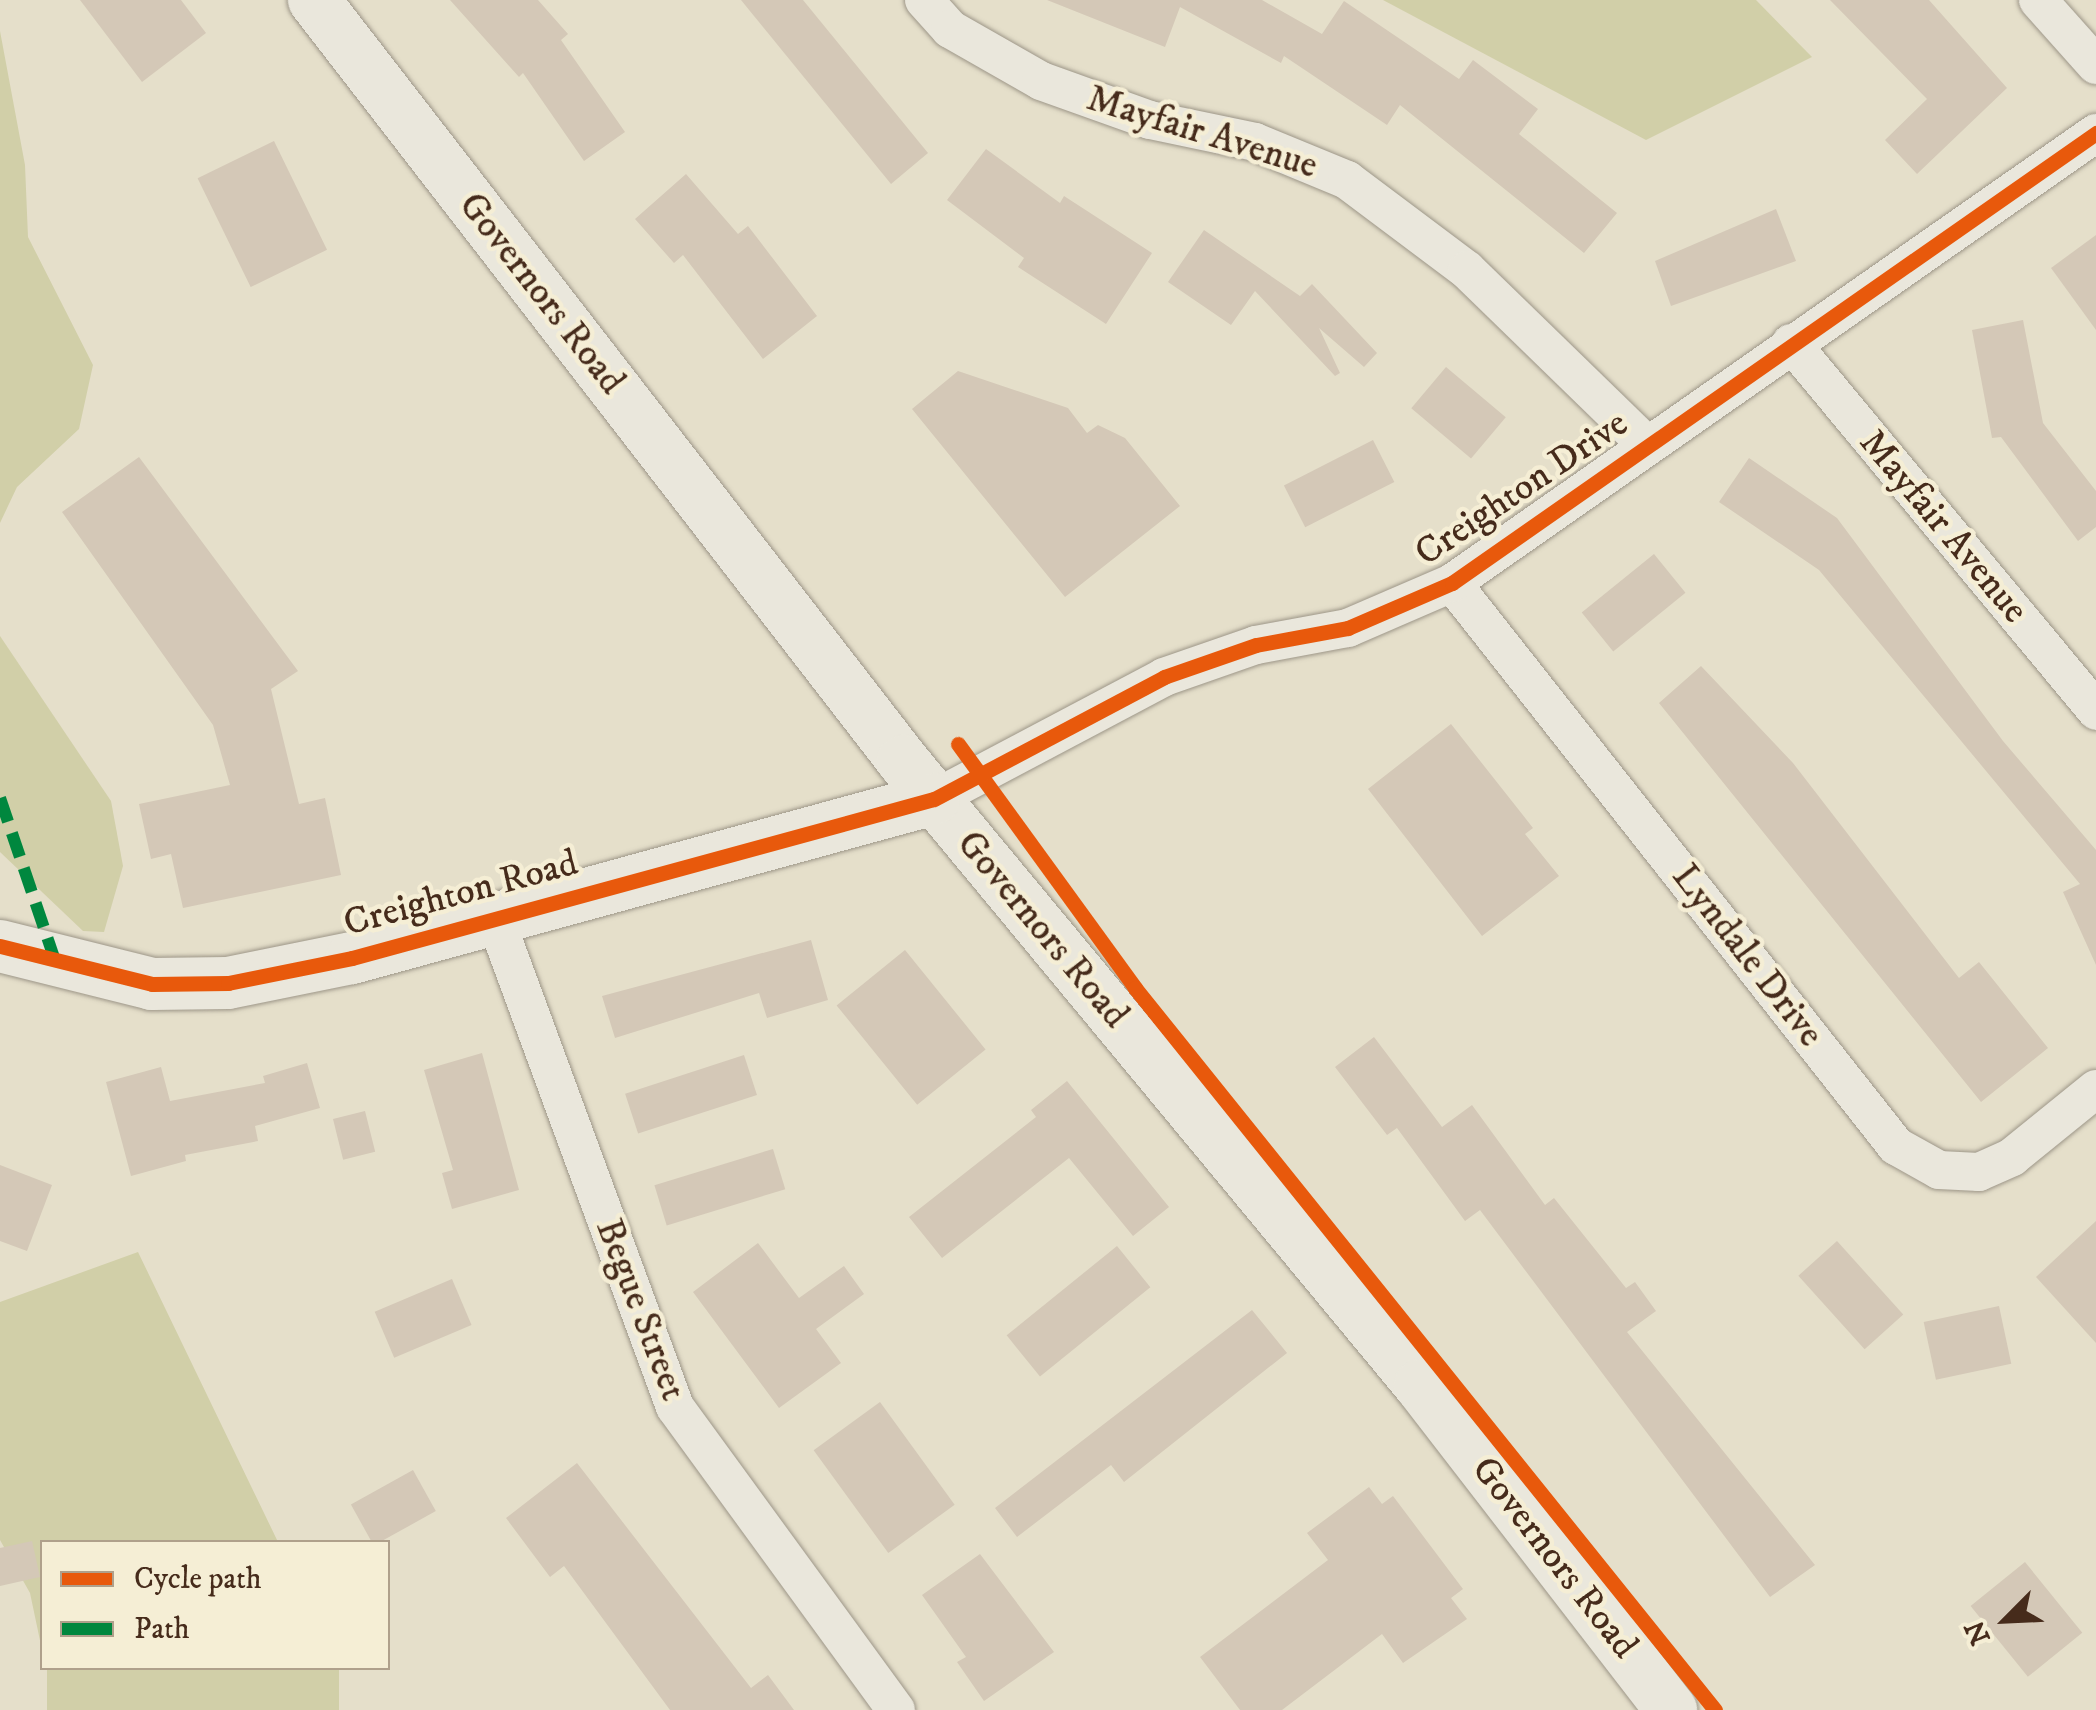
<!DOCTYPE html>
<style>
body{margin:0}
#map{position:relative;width:2096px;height:1710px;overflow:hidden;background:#e5dfca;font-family:"IM FELL DW Pica",serif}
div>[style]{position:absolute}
.green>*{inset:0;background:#d1cfa8;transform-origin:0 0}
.building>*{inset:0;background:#d4c8b7;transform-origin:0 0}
.roads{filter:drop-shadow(0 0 2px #9d9688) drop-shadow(0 0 2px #9d9688)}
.street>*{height:38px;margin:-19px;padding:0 19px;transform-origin:19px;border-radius:19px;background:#eae7dc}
.secondary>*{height:52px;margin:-26px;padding:0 26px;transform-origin:26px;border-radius:26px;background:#eae7dc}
.quiet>*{height:12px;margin-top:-6px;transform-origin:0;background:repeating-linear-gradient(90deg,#00873e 0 25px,transparent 0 37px)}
.cycleway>*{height:15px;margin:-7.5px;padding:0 7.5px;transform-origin:7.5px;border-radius:7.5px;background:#e8590c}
span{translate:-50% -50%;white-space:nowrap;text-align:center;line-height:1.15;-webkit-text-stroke:9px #f5eed5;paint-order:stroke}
.street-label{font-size:38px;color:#462b1b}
.legend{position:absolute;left:40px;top:1540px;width:350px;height:130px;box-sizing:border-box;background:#f5eed5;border:2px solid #afa08b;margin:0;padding:12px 18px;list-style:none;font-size:30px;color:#462b1b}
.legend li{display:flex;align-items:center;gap:20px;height:50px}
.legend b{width:50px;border:2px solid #afa08b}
.north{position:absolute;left:1956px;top:1570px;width:100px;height:100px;-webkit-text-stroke:8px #f5eed5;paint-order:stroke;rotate:246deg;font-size:28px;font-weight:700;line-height:40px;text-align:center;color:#462b1b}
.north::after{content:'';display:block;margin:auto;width:35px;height:45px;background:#462b1b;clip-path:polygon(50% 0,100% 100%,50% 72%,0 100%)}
</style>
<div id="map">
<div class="green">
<div style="clip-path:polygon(1383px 0,1756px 0,1812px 57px,1646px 140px)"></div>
<div style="clip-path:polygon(0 31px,25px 165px,28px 237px,93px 365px,79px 429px,17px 487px,0 523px)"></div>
<div style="clip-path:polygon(0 636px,111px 801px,123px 866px,104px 932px,83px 931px,0 852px)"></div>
<div style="clip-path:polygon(138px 1252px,278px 1542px,42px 1542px,42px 1650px,30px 1593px,0 1540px,0 1302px)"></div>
<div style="left:47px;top:1668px;width:292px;height:43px"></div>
</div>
<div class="building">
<div style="clip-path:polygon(80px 0,181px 0,206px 33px,142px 82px)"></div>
<div style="clip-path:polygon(450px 0,538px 0,568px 34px,561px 40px,625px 132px,584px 161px,523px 73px,519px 77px)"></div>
<div style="clip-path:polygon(741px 0,803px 0,928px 153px,891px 184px)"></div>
<div style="clip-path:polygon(1047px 0,1262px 0,1322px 34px,1344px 1px,1459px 79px,1473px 60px,1538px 109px,1519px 134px,1617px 213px,1584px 253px,1400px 105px,1387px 125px,1284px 56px,1281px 63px,1180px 7px,1165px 47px)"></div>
<div style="clip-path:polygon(1830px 0,1929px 0,2007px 88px,1917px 174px,1885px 140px,1927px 99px)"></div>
<div style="left:274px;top:141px;width:121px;height:85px;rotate:64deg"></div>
<div style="clip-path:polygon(986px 149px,1060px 203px,1064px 196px,1152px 253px,1106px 324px,1018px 267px,1024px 258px,947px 200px)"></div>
<div style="clip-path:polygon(686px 174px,738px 234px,748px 226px,817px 316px,763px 359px,683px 255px,674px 263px,635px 219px)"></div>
<div style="clip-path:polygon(1776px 209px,1796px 261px,1671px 306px,1655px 261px)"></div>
<div style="clip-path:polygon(1204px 230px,1300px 296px,1312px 284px,1377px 353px,1364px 367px,1319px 328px,1340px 373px,1335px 376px,1255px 291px,1231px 325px,1168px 282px)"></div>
<div style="clip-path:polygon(2096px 235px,2096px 330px,2051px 268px)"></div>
<div style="clip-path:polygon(2023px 320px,2043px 423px,2096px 491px,2096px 527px,2078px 541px,2001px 437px,1992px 438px,1972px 330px)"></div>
<div style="left:1446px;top:367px;width:78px;height:54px;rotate:40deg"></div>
<div style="clip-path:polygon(958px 371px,1068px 408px,1087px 433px,1098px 425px,1125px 438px,1180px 506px,1065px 597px,912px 409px)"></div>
<div style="left:1373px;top:440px;width:47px;height:100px;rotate:63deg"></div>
<div style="clip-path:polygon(139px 457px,298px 671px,271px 689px,299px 804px,325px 798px,341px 875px,183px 908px,171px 854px,151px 859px,139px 804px,230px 785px,213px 725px,62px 512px)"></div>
<div style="clip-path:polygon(1749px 458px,1837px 518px,2003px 741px,2096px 850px,2096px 965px,2063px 892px,2080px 884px,1819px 570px,1719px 502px)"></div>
<div style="left:1654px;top:554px;width:50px;height:93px;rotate:51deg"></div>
<div style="clip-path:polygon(1701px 666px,1793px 763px,1959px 978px,1979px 962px,2048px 1048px,1981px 1102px,1659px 703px)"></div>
<div style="clip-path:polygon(1451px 724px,1533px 828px,1525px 834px,1559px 876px,1482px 936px,1368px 789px)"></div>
<div style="clip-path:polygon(811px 940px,828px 1000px,767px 1018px,759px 993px,615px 1038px,602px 996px)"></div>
<div style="left:905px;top:950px;width:128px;height:88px;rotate:51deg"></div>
<div style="clip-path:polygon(1374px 1037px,1442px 1127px,1472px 1105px,1545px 1205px,1554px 1198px,1626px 1288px,1635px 1282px,1656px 1311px,1627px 1332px,1815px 1565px,1770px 1597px,1480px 1210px,1465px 1221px,1397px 1128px,1387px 1135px,1335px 1067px)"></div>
<div style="clip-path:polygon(482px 1053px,519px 1190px,452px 1209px,442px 1173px,453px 1170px,424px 1070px)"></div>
<div style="left:744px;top:1055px;width:42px;height:125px;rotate:72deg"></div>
<div style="clip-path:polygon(307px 1063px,320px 1108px,255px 1126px,258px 1141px,185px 1155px,186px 1161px,131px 1176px,106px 1082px,161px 1067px,170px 1101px,265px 1083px,263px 1076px)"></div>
<div style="clip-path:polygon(1067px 1081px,1169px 1207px,1133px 1236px,1069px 1158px,942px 1258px,909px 1217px,1036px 1117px,1031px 1110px)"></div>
<div style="left:365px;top:1111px;width:42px;height:33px;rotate:76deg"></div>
<div style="left:773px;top:1149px;width:42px;height:124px;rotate:73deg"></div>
<div style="clip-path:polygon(0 1165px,52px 1185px,27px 1251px,0 1241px)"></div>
<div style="clip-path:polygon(2096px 1221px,2096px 1343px,2036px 1277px)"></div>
<div style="left:1837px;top:1241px;width:99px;height:52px;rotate:48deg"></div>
<div style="clip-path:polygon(758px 1243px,799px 1298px,844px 1266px,864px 1294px,816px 1329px,841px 1363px,779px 1408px,693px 1292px)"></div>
<div style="left:1117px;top:1246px;width:53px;height:142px;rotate:51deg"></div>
<div style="left:452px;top:1279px;width:50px;height:84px;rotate:67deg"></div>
<div style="left:1999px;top:1306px;width:59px;height:77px;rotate:78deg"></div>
<div style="clip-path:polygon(1252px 1310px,1287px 1353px,1124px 1482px,1111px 1465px,1017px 1537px,995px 1508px)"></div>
<div style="left:880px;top:1402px;width:127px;height:82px;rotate:54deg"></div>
<div style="clip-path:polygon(577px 1463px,751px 1688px,768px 1675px,794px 1710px,670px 1710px,564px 1566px,550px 1577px,506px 1518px)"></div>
<div style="left:413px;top:1470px;width:47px;height:71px;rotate:61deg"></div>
<div style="clip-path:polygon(1369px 1487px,1382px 1504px,1393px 1496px,1463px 1589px,1451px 1598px,1467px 1619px,1403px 1663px,1382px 1634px,1282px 1710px,1240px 1710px,1200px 1657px,1328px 1560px,1307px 1533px)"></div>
<div style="clip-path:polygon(32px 1541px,40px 1577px,0 1586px,0 1548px)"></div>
<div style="clip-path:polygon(980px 1554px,1054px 1652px,984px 1701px,957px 1662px,966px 1657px,922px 1595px)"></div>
<div style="left:2025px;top:1562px;width:91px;height:70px;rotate:51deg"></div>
</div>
<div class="roads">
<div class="street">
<div style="left:924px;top:0;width:39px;rotate:48deg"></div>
<div style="left:950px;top:29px;width:105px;rotate:29.7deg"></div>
<div style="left:1041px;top:81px;width:116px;rotate:19.7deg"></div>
<div style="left:1150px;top:120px;width:107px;rotate:11.8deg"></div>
<div style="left:1255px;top:142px;width:100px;rotate:22.4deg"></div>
<div style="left:1347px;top:180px;width:150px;rotate:36.9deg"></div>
<div style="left:1467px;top:270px;width:250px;rotate:44.2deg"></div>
<div style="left:2038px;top:0;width:87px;rotate:48.3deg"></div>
<div style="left:1791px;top:343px;width:478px;rotate:50.3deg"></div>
<div style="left:1452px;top:583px;width:717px;rotate:51.74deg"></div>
<div style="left:1896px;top:1146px;width:49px;rotate:29.2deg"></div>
<div style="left:1939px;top:1170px;width:40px;rotate:2.9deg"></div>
<div style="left:1979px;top:1172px;width:36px;rotate:-24deg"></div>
<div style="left:2012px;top:1157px;width:108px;rotate:-39deg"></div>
<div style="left:934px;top:799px;width:260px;rotate:-27.9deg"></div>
<div style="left:1164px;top:677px;width:97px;rotate:-19.2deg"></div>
<div style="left:1256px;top:645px;width:94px;rotate:-10.5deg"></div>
<div style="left:1348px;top:628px;width:113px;rotate:-23.4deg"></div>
<div style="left:1452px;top:583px;width:786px;rotate:-34.94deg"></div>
<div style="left:495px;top:918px;width:521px;rotate:69.79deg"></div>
<div style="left:675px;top:1407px;width:375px;rotate:53.9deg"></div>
</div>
<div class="secondary">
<div style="left:314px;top:0;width:962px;rotate:52.26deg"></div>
<div style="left:903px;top:761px;width:810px;rotate:50.36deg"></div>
<div style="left:1420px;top:1385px;width:411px;rotate:52.3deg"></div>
<div style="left:0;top:946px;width:157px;rotate:14deg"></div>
<div style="left:152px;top:984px;width:76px;rotate:-0.8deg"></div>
<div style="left:228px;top:983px;width:126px;rotate:-11.4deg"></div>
<div style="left:352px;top:958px;width:603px;rotate:-15.28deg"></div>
</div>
</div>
<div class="quiet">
<div style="left:0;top:798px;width:177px;rotate:71.3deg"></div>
</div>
<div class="cycleway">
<div style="left:958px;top:744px;width:301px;rotate:54deg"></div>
<div style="left:1135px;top:988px;width:926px;rotate:51.22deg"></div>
<div style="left:0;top:946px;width:157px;rotate:14deg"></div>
<div style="left:152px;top:984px;width:76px;rotate:-0.8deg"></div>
<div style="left:228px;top:983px;width:126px;rotate:-11.4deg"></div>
<div style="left:352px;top:958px;width:603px;rotate:-15.28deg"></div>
<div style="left:934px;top:799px;width:260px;rotate:-27.9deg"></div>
<div style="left:1164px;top:677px;width:97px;rotate:-19.2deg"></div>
<div style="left:1256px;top:645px;width:94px;rotate:-10.5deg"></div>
<div style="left:1348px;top:628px;width:113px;rotate:-23.4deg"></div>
<div style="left:1452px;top:583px;width:786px;rotate:-34.94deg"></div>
</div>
<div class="street-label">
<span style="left:1202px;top:133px;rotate:17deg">Mayfair Avenue</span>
<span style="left:541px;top:294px;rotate:52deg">Governors Road</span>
<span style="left:1522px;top:489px;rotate:-34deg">Creighton Drive</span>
<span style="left:1943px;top:527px;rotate:50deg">Mayfair Avenue</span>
<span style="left:461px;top:894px;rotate:-15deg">Creighton Road</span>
<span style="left:1042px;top:930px;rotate:50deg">Governors Road</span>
<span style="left:1747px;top:956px;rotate:52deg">Lyndale Drive</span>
<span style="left:640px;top:1310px;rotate:69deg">Begue Street</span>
<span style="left:1554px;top:1558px;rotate:52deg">Governors Road</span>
</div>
<ul class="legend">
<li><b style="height:12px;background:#e8590c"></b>Cycle path</li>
<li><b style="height:12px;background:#00873e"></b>Path</li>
</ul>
<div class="north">N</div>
</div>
